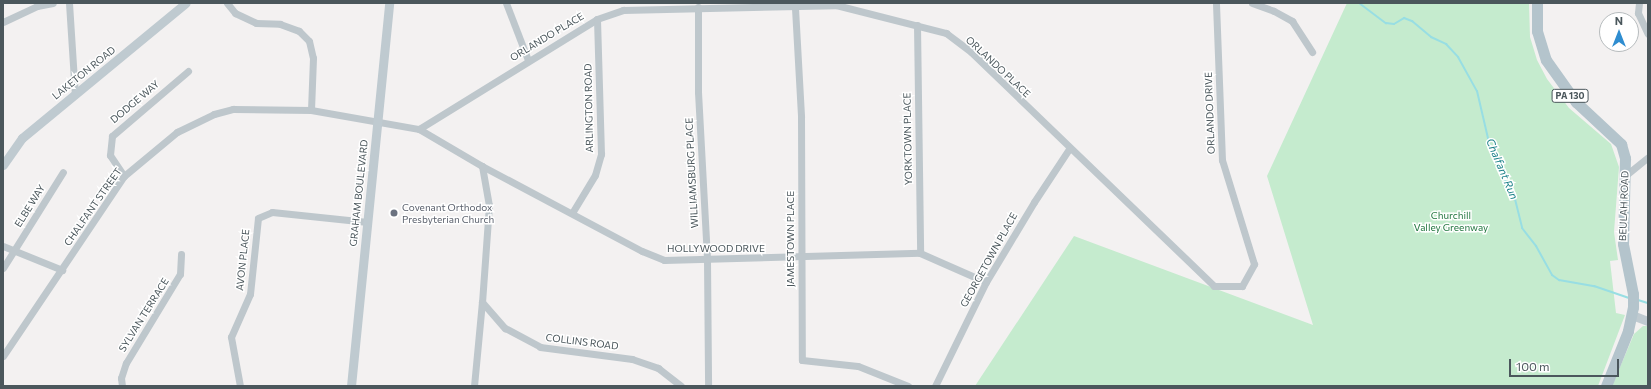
<!DOCTYPE html>
<style>
body{margin:0}
#map{position:relative;width:1651px;height:389px;overflow:hidden;background:#f3f1f1;font-family:Commissioner,sans-serif}
div>[style]{position:absolute}
.green>*{inset:0;background:#c5ebce}
.stream>*{height:2px;margin:-1px;padding:0 1px;transform-origin:1px;border-radius:1px;background:#98dee3}
.street>*{height:7px;margin:-3.5px;padding:0 3.5px;transform-origin:3.5px;border-radius:3.5px;background:#bec7cc}
.secondary>*{height:9px;margin:-4.5px;padding:0 4.5px;transform-origin:4.5px;border-radius:4.5px;background:#bfcad0}
.primary>*{height:11px;margin:-5.5px;padding:0 5.5px;transform-origin:5.5px;border-radius:5.5px;background:#b4c4cc}
.dots>*{width:11px;height:11px;translate:-50% -50%;box-sizing:border-box;border:2px solid #fff;border-radius:50%}
span{translate:-50% -50%;white-space:nowrap;text-align:center;line-height:1.15;-webkit-text-stroke:3px #fff;paint-order:stroke}
.shield-label span{padding:1px 3px;background:#fff;border:1px solid;border-radius:3px;-webkit-text-stroke-width:0}
.shield-label{font-size:9px;color:#4b575c;font-weight:700}
.street-label{font-size:10px;color:#4b575c}
.worship-label{font-size:10px;color:#5b616d}
.left{translate:0 -50%;text-align:left}
.park-label{font-size:10px;color:#237740}
.water-label{font-size:11px;color:#1b8188;font-style:italic}
.frame{position:absolute;inset:0;border:4px solid #4b575c;pointer-events:none}
.north{position:absolute;left:1599px;top:12px;width:40px;height:40px;box-sizing:border-box;background:#fff;border:1px solid #b7bcbe;border-radius:50%;rotate:0deg;font-size:11px;font-weight:700;line-height:16px;text-align:center;color:#4b575c}
.north::after{content:'';display:block;margin:auto;width:14px;height:18px;background:#2f8dd0;clip-path:polygon(50% 0,100% 100%,50% 72%,0 100%)}
.scale{position:absolute;left:1509px;top:359px;width:110px;height:18px;box-sizing:border-box;border:2px solid #4b575c;border-top:0;padding-left:5px;font-size:12px;line-height:14px;white-space:nowrap;color:#4b575c;-webkit-text-stroke:3px #fff;paint-order:stroke}
</style>
<div id="map">
<div class="green">
<div style="clip-path:polygon(1347px 3px,1529px 3px,1530px 37px,1537px 60px,1547px 79px,1569px 108px,1611px 144px,1619px 167px,1614px 232px,1618px 260px,1610px 261px,1616px 313px,1625px 315px,1598px 386px,975px 386px,1074px 236px,1313px 325px,1267px 176px)"></div>
<div style="clip-path:polygon(1643px 326px,1648px 326px,1648px 386px,1612px 386px,1634px 334px)"></div>
</div>
<div class="stream">
<div style="left:1359px;top:3px;width:34px;rotate:37deg"></div>
<div style="left:1386px;top:23px;width:8px;rotate:7deg"></div>
<div style="left:1394px;top:24px;width:12px;rotate:-31deg"></div>
<div style="left:1404px;top:18px;width:9px;rotate:21deg"></div>
<div style="left:1412px;top:21px;width:25px;rotate:40deg"></div>
<div style="left:1431px;top:37px;width:17px;rotate:25deg"></div>
<div style="left:1446px;top:44px;width:18px;rotate:47deg"></div>
<div style="left:1458px;top:57px;width:39px;rotate:61deg"></div>
<div style="left:1477px;top:91px;width:57px;rotate:76.9deg"></div>
<div style="left:1490px;top:147px;width:9px;rotate:41deg"></div>
<div style="left:1497px;top:153px;width:30px;rotate:73deg"></div>
<div style="left:1506px;top:182px;width:11px;rotate:52deg"></div>
<div style="left:1513px;top:191px;width:38px;rotate:76deg"></div>
<div style="left:1522px;top:228px;width:23px;rotate:52deg"></div>
<div style="left:1536px;top:246px;width:33px;rotate:61deg"></div>
<div style="left:1552px;top:275px;width:9px;rotate:36deg"></div>
<div style="left:1559px;top:280px;width:36px;rotate:10deg"></div>
<div style="left:1594px;top:286px;width:37px;rotate:19deg"></div>
<div style="left:1638px;top:300px;width:10px;rotate:17deg"></div>
</div>
<div class="street">
<div style="left:69px;top:3px;width:92px;rotate:86.3deg"></div>
<div style="left:227px;top:3px;width:13px;rotate:51deg"></div>
<div style="left:235px;top:13px;width:23px;rotate:25deg"></div>
<div style="left:256px;top:23px;width:24px;rotate:2deg"></div>
<div style="left:280px;top:24px;width:20px;rotate:20deg"></div>
<div style="left:299px;top:31px;width:14px;rotate:45deg"></div>
<div style="left:309px;top:41px;width:17px;rotate:77deg"></div>
<div style="left:313px;top:58px;width:52px;rotate:92.2deg"></div>
<div style="left:506px;top:3px;width:61px;rotate:68.9deg"></div>
<div style="left:1252px;top:3px;width:23px;rotate:20deg"></div>
<div style="left:1274px;top:11px;width:21px;rotate:29deg"></div>
<div style="left:1292px;top:21px;width:37px;rotate:57deg"></div>
<div style="left:1639px;top:3px;width:10px;rotate:96deg"></div>
<div style="left:1638px;top:13px;width:23px;rotate:65deg"></div>
<div style="left:698px;top:7px;width:85px;rotate:90deg"></div>
<div style="left:698px;top:92px;width:168px;rotate:86.9deg"></div>
<div style="left:707px;top:260px;width:126px;rotate:89.5deg"></div>
<div style="left:795px;top:8px;width:109px;rotate:86.8deg"></div>
<div style="left:801px;top:117px;width:243px;rotate:89.8deg"></div>
<div style="left:802px;top:360px;width:56px;rotate:6.1deg"></div>
<div style="left:858px;top:366px;width:54px;rotate:21.8deg"></div>
<div style="left:3px;top:22px;width:38px;rotate:-25deg"></div>
<div style="left:37px;top:6px;width:16px;rotate:-11deg"></div>
<div style="left:917px;top:25px;width:228px;rotate:89.2deg"></div>
<div style="left:419px;top:129px;width:209px;rotate:-31.7deg"></div>
<div style="left:597px;top:19px;width:28px;rotate:-19deg"></div>
<div style="left:623px;top:10px;width:213px;rotate:-1.3deg"></div>
<div style="left:836px;top:5px;width:114px;rotate:14.3deg"></div>
<div style="left:946px;top:33px;width:31px;rotate:37deg"></div>
<div style="left:971px;top:52px;width:337px;rotate:43.9deg"></div>
<div style="left:1214px;top:286px;width:28px"></div>
<div style="left:1242px;top:286px;width:25px;rotate:-61deg"></div>
<div style="left:1254px;top:264px;width:109px;rotate:-107.1deg"></div>
<div style="left:1222px;top:160px;width:157px;rotate:-92.2deg"></div>
<div style="left:482px;top:166px;width:40px;rotate:80deg"></div>
<div style="left:489px;top:205px;width:97px;rotate:94.1deg"></div>
<div style="left:482px;top:302px;width:35px;rotate:49deg"></div>
<div style="left:505px;top:328px;width:40px;rotate:28deg"></div>
<div style="left:540px;top:347px;width:93px;rotate:7.4deg"></div>
<div style="left:632px;top:359px;width:28px;rotate:19deg"></div>
<div style="left:658px;top:368px;width:29px;rotate:38deg"></div>
<div style="left:1626px;top:175px;width:28px;rotate:-39deg"></div>
<div style="left:124px;top:176px;width:25px;rotate:-124deg"></div>
<div style="left:110px;top:155px;width:19px;rotate:-84deg"></div>
<div style="left:112px;top:136px;width:100px;rotate:-40.5deg"></div>
<div style="left:572px;top:213px;width:44px;rotate:-58.8deg"></div>
<div style="left:595px;top:175px;width:22px;rotate:-74deg"></div>
<div style="left:601px;top:154px;width:135px;rotate:-91.7deg"></div>
<div style="left:3px;top:246px;width:64px;rotate:22.1deg"></div>
<div style="left:3px;top:268px;width:113px;rotate:-58deg"></div>
<div style="left:3px;top:356px;width:217px;rotate:-56.1deg"></div>
<div style="left:124px;top:176px;width:69px;rotate:-39.7deg"></div>
<div style="left:177px;top:132px;width:41px;rotate:-25.9deg"></div>
<div style="left:214px;top:114px;width:20px;rotate:-15deg"></div>
<div style="left:233px;top:109px;width:78px;rotate:0.7deg"></div>
<div style="left:311px;top:110px;width:110px;rotate:10deg"></div>
<div style="left:419px;top:129px;width:73px;rotate:30.4deg"></div>
<div style="left:482px;top:166px;width:181px;rotate:28deg"></div>
<div style="left:642px;top:251px;width:24px;rotate:22deg"></div>
<div style="left:664px;top:260px;width:256px;rotate:-1.6deg"></div>
<div style="left:920px;top:253px;width:72px;rotate:23.7deg"></div>
<div style="left:122px;top:386px;width:8px;rotate:-97deg"></div>
<div style="left:121px;top:378px;width:16px;rotate:-72deg"></div>
<div style="left:126px;top:363px;width:104px;rotate:-58.8deg"></div>
<div style="left:180px;top:274px;width:20px;rotate:-87deg"></div>
<div style="left:240px;top:386px;width:50px;rotate:-100.4deg"></div>
<div style="left:231px;top:337px;width:47px;rotate:-66.2deg"></div>
<div style="left:250px;top:294px;width:76px;rotate:-84deg"></div>
<div style="left:258px;top:218px;width:15px;rotate:-23deg"></div>
<div style="left:272px;top:212px;width:96px;rotate:6deg"></div>
<div style="left:474px;top:386px;width:84px;rotate:-84.6deg"></div>
<div style="left:935px;top:386px;width:116px;rotate:-63.9deg"></div>
<div style="left:986px;top:282px;width:93px;rotate:-59deg"></div>
<div style="left:1034px;top:202px;width:64px;rotate:-56.6deg"></div>
</div>
<div class="secondary">
<div style="left:3px;top:165px;width:33px;rotate:-55deg"></div>
<div style="left:22px;top:138px;width:212px;rotate:-39.5deg"></div>
<div style="left:1632px;top:315px;width:17px;rotate:21deg"></div>
<div style="left:351px;top:386px;width:385px;rotate:-84.3deg"></div>
</div>
<div class="primary">
<div style="left:1537px;top:3px;width:28px;rotate:90deg"></div>
<div style="left:1537px;top:31px;width:30px;rotate:73deg"></div>
<div style="left:1546px;top:60px;width:52px;rotate:54.5deg"></div>
<div style="left:1576px;top:102px;width:62px;rotate:43deg"></div>
<div style="left:1621px;top:144px;width:15px;rotate:74deg"></div>
<div style="left:1625px;top:158px;width:86px;rotate:91.3deg"></div>
<div style="left:1623px;top:244px;width:51px;rotate:78.7deg"></div>
<div style="left:1633px;top:294px;width:13px;rotate:90deg"></div>
<div style="left:1633px;top:307px;width:25px;rotate:102deg"></div>
<div style="left:1628px;top:331px;width:59px;rotate:111.8deg"></div>
</div>
<div class="dots">
<div style="left:394px;top:213px;background:#6b7280"></div>
</div>
<div class="shield-label">
<span style="left:1570px;top:96px">PA 130</span>
</div>
<div class="street-label">
<span style="left:547px;top:37px;rotate:-31deg">ORLANDO PLACE</span>
<span style="left:998px;top:67px;rotate:43deg">ORLANDO PLACE</span>
<span style="left:84px;top:73px;rotate:-39deg">LAKETON ROAD</span>
<span style="left:135px;top:102px;rotate:-40deg">DODGE WAY</span>
<span style="left:589px;top:108px;rotate:-91deg">ARLINGTON ROAD</span>
<span style="left:1210px;top:113px;rotate:-92deg">ORLANDO DRIVE</span>
<span style="left:908px;top:139px;rotate:-91deg">YORKTOWN PLACE</span>
<span style="left:692px;top:173px;rotate:-93deg">WILLIAMSBURG PLACE</span>
<span style="left:359px;top:193px;rotate:-84deg">GRAHAM BOULEVARD</span>
<span style="left:30px;top:206px;rotate:-58deg">ELBE WAY</span>
<span style="left:1624px;top:206px;rotate:-88deg">BEULAH ROAD</span>
<span style="left:93px;top:207px;rotate:-55deg">CHALFANT STREET</span>
<span style="left:791px;top:239px;rotate:-90deg">JAMESTOWN PLACE</span>
<span style="left:716px;top:249px">HOLLYWOOD DRIVE</span>
<span style="left:243px;top:260px;rotate:-84deg">AVON PLACE</span>
<span style="left:989px;top:260px;rotate:-61deg">GEORGETOWN PLACE</span>
<span style="left:144px;top:315px;rotate:-58deg">SYLVAN TERRACE</span>
<span style="left:582px;top:342px;rotate:7deg">COLLINS ROAD</span>
</div>
<div class="worship-label">
<span class="left" style="left:402px;top:213px">Covenant Orthodox<br>Presbyterian Church</span>
</div>
<div class="park-label">
<span style="left:1451px;top:221px">Churchill<br>Valley Greenway</span>
</div>
<div class="water-label">
<span style="left:1502px;top:169px;rotate:67deg">Chalfant Run</span>
</div>
<div class="frame"></div>
<div class="north">N</div>
<div class="scale">100 m</div>
</div>
